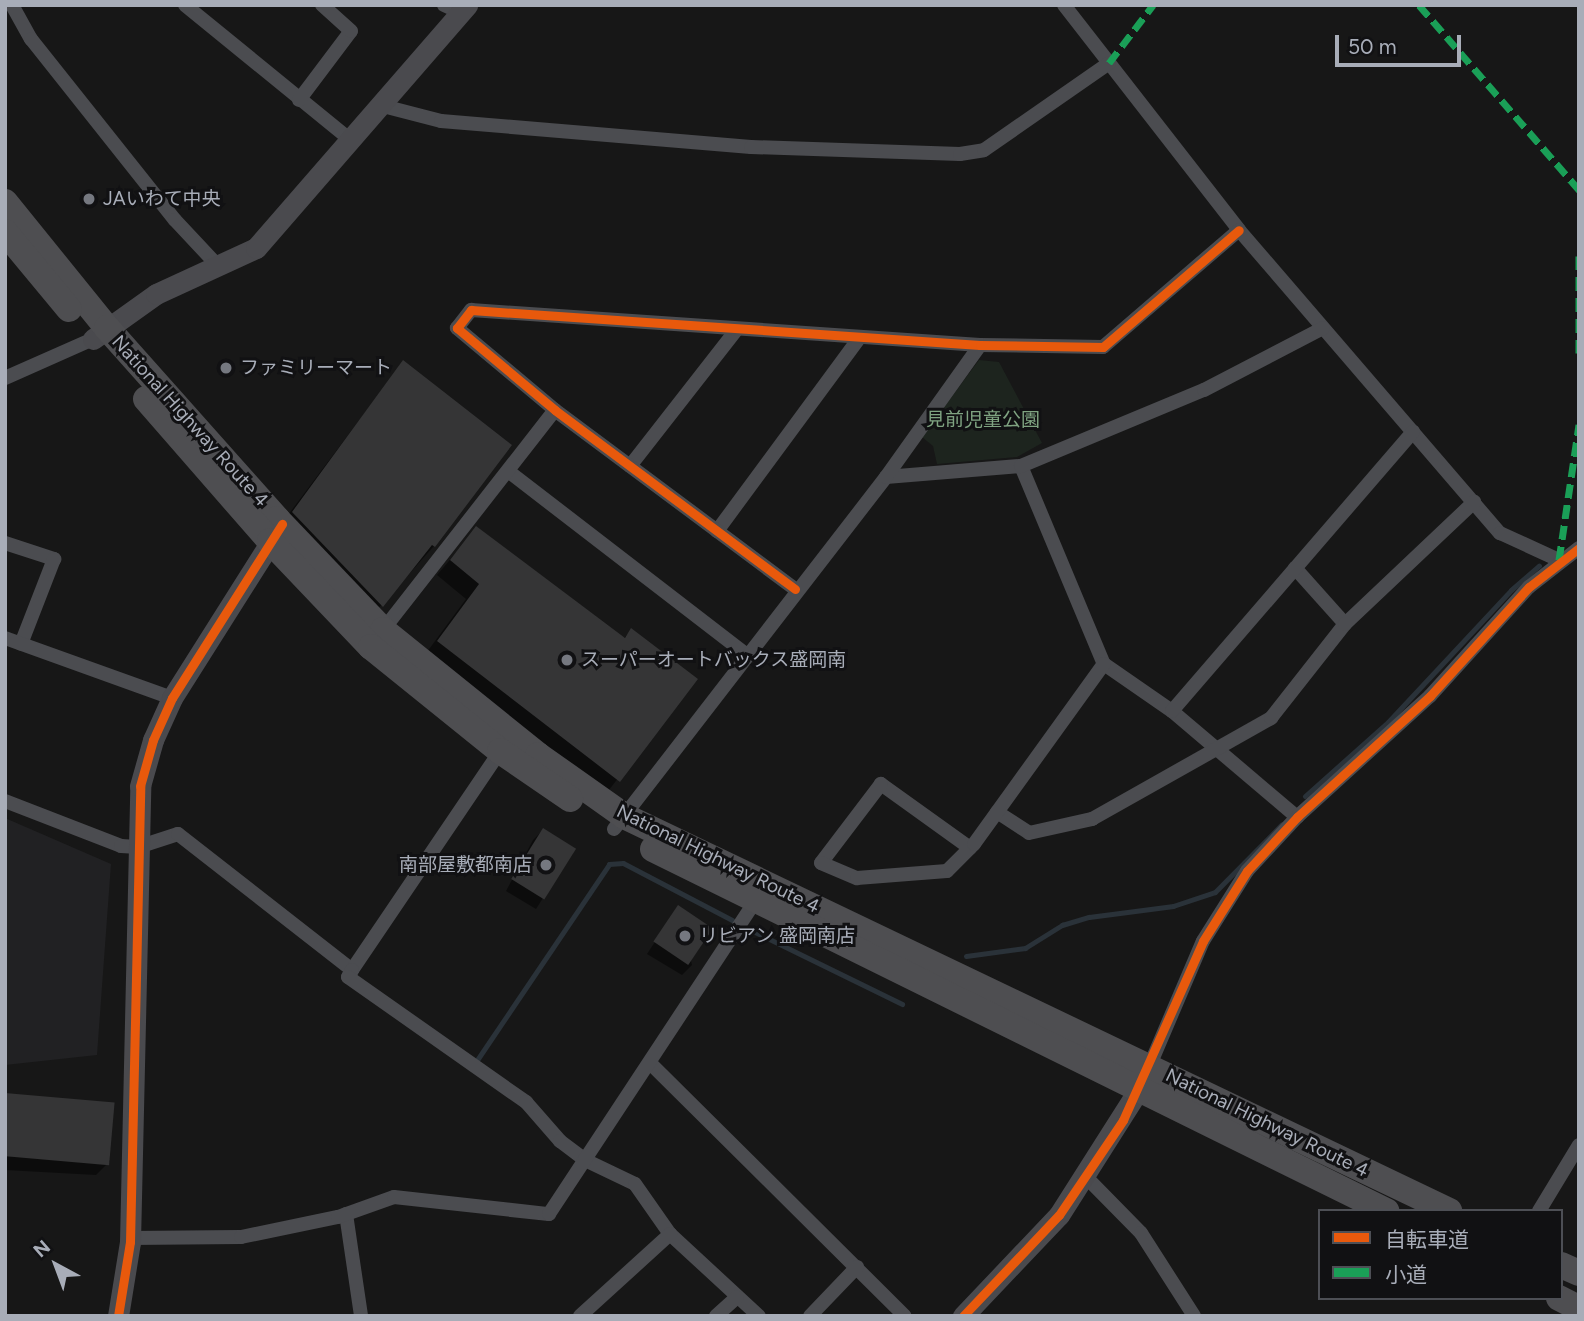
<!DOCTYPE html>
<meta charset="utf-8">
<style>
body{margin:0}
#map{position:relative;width:1584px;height:1321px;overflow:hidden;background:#171717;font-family:Figtree,"Noto Sans JP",sans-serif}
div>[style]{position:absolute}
.built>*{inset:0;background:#212123}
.green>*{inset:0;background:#1d241e}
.shadow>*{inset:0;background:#0007}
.stream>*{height:5px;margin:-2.5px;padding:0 2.5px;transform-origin:2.5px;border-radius:2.5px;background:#2a3239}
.building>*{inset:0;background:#353536;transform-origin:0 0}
.street>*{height:14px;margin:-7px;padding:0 7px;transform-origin:7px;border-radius:7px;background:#4b4c50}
.secondary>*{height:21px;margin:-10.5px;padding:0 10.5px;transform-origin:10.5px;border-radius:10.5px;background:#4a4a4e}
.highway>*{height:26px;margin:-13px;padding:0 13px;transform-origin:13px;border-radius:13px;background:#4e4e51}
.quiet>*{height:7px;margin-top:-3.5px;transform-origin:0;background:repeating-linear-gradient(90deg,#1a9f57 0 14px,transparent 0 21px)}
.cycleway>*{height:9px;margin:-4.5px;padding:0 4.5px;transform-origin:4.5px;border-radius:4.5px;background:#e8590c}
.dots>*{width:19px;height:19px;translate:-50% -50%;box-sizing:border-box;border:4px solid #111113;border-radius:50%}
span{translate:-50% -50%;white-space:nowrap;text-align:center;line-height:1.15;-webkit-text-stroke:6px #111113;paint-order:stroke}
.poi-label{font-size:19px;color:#a8adb8}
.left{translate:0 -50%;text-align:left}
.right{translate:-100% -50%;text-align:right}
.park-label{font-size:19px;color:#7fa381}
.street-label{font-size:19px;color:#a8adb8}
.frame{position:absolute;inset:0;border:7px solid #a8adb8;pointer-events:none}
.legend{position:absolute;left:1318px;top:1209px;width:245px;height:91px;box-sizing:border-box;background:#111113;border:2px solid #4d4f55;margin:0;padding:9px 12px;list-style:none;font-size:21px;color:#a8adb8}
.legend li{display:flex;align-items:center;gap:14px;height:35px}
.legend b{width:35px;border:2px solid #4d4f55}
.north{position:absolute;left:21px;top:1230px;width:70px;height:70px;-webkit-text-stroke:5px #111113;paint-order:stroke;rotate:319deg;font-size:19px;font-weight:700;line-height:28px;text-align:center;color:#a8adb8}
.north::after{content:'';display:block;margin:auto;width:24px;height:32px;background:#a8adb8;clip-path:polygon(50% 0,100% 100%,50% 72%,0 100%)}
.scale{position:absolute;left:1335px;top:35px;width:126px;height:32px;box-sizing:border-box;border:4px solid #a8adb8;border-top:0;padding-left:9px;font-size:21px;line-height:24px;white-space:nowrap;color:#a8adb8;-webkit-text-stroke:5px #111113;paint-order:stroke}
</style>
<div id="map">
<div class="built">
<div style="clip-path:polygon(5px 818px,111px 864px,97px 1055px,5px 1065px)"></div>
</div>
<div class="green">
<div style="clip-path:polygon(979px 360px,999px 362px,1042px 443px,1017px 457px,937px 464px,933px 446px,922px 437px)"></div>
</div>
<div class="shadow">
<div style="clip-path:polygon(403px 362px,434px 546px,368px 620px,279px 527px)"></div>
<div style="clip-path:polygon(477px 528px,623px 639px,631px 631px,695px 680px,605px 795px,424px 656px,466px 599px,437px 575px)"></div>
<div style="clip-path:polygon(543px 830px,574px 849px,536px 909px,506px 891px,533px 840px)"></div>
<div style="clip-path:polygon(678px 907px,692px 965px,682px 975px,647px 954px)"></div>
<div style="clip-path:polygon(5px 1095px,110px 1161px,96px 1175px,5px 1170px)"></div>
</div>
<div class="stream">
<div style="left:1305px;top:796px;width:111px;rotate:-41.7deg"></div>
<div style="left:1388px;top:722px;width:180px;rotate:-47deg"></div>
<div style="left:1511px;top:590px;width:37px;rotate:-41deg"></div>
<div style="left:753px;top:931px;width:166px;rotate:26.1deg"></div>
<div style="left:966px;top:956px;width:60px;rotate:-7.7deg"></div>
<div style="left:1025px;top:948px;width:44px;rotate:-31.9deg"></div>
<div style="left:1062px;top:925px;width:28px;rotate:-17deg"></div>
<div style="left:1089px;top:917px;width:85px;rotate:-7.5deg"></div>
<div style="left:1173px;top:906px;width:44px;rotate:-18.4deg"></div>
<div style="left:1215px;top:892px;width:95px;rotate:-45.4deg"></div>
<div style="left:475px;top:1063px;width:240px;rotate:-56deg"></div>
<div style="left:609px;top:864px;width:14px;rotate:-4deg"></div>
<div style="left:623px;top:863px;width:123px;rotate:27.6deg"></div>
</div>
<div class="building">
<div style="clip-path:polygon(403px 360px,512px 445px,435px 547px,432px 545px,383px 607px,292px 512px)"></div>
<div style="clip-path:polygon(476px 526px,625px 638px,631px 628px,698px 679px,620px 782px,437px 641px,479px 584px,450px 560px)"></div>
<div style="left:543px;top:828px;width:39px;height:60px;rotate:32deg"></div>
<div style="left:678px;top:905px;width:42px;height:44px;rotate:34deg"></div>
<div style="left:5px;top:1093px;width:110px;height:63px;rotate:5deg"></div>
</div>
<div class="street">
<div style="left:12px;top:5px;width:39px;rotate:61deg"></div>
<div style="left:31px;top:39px;width:231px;rotate:51.5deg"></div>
<div style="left:175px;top:220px;width:64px;rotate:46.9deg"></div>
<div style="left:185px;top:5px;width:215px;rotate:39.2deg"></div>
<div style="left:444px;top:5px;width:19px;rotate:25deg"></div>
<div style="left:1064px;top:5px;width:285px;rotate:52.1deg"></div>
<div style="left:1239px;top:230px;width:400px;rotate:49.3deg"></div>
<div style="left:1500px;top:533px;width:65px;rotate:24.6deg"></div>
<div style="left:299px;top:100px;width:86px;rotate:-53deg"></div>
<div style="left:351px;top:31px;width:39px;rotate:-138deg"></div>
<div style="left:383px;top:106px;width:60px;rotate:14.5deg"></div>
<div style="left:441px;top:121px;width:311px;rotate:4.8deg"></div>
<div style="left:751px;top:147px;width:209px;rotate:1.9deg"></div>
<div style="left:960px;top:154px;width:24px;rotate:-9deg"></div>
<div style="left:984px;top:150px;width:152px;rotate:-34.8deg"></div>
<div style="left:5px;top:378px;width:96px;rotate:-23.9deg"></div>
<div style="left:630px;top:466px;width:174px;rotate:-52deg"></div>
<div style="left:1021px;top:466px;width:215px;rotate:67.3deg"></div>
<div style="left:1104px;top:664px;width:83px;rotate:34.7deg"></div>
<div style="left:1172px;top:711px;width:164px;rotate:40.3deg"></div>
<div style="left:508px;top:471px;width:302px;rotate:37.6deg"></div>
<div style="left:886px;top:477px;width:135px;rotate:-4.7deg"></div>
<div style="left:1021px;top:466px;width:198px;rotate:-22.6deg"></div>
<div style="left:1204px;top:390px;width:134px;rotate:-27.5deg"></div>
<div style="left:717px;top:531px;width:241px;rotate:-53.6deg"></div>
<div style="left:5px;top:543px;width:52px;rotate:18.1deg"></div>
<div style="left:54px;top:559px;width:91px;rotate:111.2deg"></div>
<div style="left:1295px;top:568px;width:75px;rotate:48.2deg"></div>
<div style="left:795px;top:589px;width:299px;rotate:-143.3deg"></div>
<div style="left:555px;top:410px;width:128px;rotate:-140.1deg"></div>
<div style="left:457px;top:328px;width:23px;rotate:-52deg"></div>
<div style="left:471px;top:310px;width:510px;rotate:3.93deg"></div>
<div style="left:980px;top:345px;width:123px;rotate:0.9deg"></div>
<div style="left:1103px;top:347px;width:179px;rotate:-40.7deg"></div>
<div style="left:383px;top:630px;width:279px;rotate:-52deg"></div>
<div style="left:5px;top:638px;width:177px;rotate:19.8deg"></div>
<div style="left:1172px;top:711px;width:369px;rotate:-49.2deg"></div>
<div style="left:5px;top:801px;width:124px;rotate:21.2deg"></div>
<div style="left:121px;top:846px;width:17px;rotate:3deg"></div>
<div style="left:138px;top:847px;width:42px;rotate:-18deg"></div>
<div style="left:178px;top:834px;width:221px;rotate:38deg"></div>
<div style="left:352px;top:970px;width:264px;rotate:-55.9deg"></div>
<div style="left:997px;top:812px;width:38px;rotate:33deg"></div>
<div style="left:1029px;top:833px;width:65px;rotate:-12.5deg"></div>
<div style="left:1092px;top:819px;width:206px;rotate:-29.4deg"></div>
<div style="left:1271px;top:718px;width:120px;rotate:-51.8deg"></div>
<div style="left:1345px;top:624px;width:178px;rotate:-43.4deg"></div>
<div style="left:614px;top:829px;width:445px;rotate:-52.3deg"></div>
<div style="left:886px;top:477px;width:162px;rotate:-54.5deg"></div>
<div style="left:970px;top:848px;width:110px;rotate:-144.3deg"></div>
<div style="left:881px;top:784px;width:99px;rotate:127.2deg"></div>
<div style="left:821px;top:863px;width:39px;rotate:23deg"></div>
<div style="left:857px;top:878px;width:90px;rotate:-4.4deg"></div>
<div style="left:947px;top:871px;width:38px;rotate:-45deg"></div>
<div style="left:974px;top:844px;width:222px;rotate:-54.2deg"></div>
<div style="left:352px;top:970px;width:8px;rotate:120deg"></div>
<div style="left:348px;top:977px;width:218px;rotate:35.1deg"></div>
<div style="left:526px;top:1102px;width:52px;rotate:48.9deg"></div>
<div style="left:560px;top:1141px;width:31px;rotate:37deg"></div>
<div style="left:585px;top:1160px;width:55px;rotate:25.6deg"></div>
<div style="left:635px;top:1184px;width:61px;rotate:55deg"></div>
<div style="left:670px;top:1234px;width:121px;rotate:42.7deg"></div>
<div style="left:652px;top:1065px;width:356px;rotate:44.8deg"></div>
<div style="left:1147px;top:1072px;width:142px;rotate:-66.9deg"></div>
<div style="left:1203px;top:941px;width:83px;rotate:-57.8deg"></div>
<div style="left:1247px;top:871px;width:74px;rotate:-47.2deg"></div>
<div style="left:1297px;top:817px;width:180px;rotate:-42.3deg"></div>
<div style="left:1430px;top:696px;width:147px;rotate:-47.8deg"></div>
<div style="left:1529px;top:587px;width:63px;rotate:-38deg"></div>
<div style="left:1086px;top:1177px;width:78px;rotate:45.5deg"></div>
<div style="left:1141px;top:1233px;width:98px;rotate:57.4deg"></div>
<div style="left:1539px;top:1211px;width:77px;rotate:-58.8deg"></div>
<div style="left:346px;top:1214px;width:103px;rotate:81.6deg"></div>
<div style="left:130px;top:1238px;width:111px;rotate:-0.5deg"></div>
<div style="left:241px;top:1237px;width:99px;rotate:-11.7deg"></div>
<div style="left:338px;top:1217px;width:59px;rotate:-19.7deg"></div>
<div style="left:394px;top:1197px;width:156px;rotate:6.3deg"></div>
<div style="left:549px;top:1214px;width:375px;rotate:-56.6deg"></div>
<div style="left:580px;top:1316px;width:122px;rotate:-42.3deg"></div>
<div style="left:716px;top:1316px;width:28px;rotate:-42deg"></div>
<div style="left:810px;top:1316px;width:68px;rotate:-46.2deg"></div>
</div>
<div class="secondary">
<div style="left:93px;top:339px;width:77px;rotate:-35.5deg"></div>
<div style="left:156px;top:294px;width:110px;rotate:-24.7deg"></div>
<div style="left:256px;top:248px;width:322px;rotate:-49deg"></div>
<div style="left:118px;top:1316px;width:75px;rotate:-80.8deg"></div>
<div style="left:130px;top:1242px;width:456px;rotate:-88.7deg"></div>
<div style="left:140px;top:786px;width:48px;rotate:-74.2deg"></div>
<div style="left:153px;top:740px;width:46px;rotate:-65.7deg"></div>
<div style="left:172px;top:698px;width:200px;rotate:-57.7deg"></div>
<div style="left:963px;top:1316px;width:139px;rotate:-46.5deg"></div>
<div style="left:1059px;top:1215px;width:153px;rotate:-57.6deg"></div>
</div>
<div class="highway">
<div style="left:5px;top:202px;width:162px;rotate:51deg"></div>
<div style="left:107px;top:328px;width:256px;rotate:48.3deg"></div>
<div style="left:277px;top:519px;width:153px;rotate:46.3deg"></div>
<div style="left:383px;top:630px;width:199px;rotate:38.9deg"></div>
<div style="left:538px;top:755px;width:105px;rotate:35.3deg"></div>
<div style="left:624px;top:816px;width:915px;rotate:25.58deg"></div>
<div style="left:5px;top:232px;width:100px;rotate:50.3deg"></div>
<div style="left:146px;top:399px;width:189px;rotate:48.9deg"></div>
<div style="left:270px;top:541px;width:146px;rotate:46.4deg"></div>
<div style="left:371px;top:647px;width:166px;rotate:38.9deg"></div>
<div style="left:500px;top:751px;width:85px;rotate:34.4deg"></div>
<div style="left:653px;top:849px;width:818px;rotate:26.28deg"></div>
<div style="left:1561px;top:1265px;width:20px;rotate:24deg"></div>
<div style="left:1559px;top:1298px;width:22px;rotate:27deg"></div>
</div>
<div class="quiet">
<div style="left:1419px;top:5px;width:245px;rotate:49.1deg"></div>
<div style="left:1109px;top:63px;width:73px;rotate:-52.8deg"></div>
<div style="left:1579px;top:256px;width:97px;rotate:90deg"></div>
<div style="left:1559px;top:560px;width:137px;rotate:-81.6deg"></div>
</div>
<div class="cycleway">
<div style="left:795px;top:589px;width:299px;rotate:-143.3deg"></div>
<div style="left:555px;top:410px;width:128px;rotate:-140.1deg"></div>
<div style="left:457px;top:328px;width:23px;rotate:-52deg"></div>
<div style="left:471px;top:310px;width:510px;rotate:3.93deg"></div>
<div style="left:980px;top:345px;width:123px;rotate:0.9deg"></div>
<div style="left:1103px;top:347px;width:179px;rotate:-40.7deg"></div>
<div style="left:118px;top:1316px;width:75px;rotate:-80.8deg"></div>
<div style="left:130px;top:1242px;width:456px;rotate:-88.7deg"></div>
<div style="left:140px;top:786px;width:48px;rotate:-74.2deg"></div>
<div style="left:153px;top:740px;width:46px;rotate:-65.7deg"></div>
<div style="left:172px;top:698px;width:206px;rotate:-57.7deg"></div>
<div style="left:963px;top:1316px;width:139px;rotate:-46.5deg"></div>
<div style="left:1059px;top:1215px;width:115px;rotate:-56deg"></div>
<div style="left:1123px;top:1120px;width:196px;rotate:-65.9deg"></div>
<div style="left:1203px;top:941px;width:83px;rotate:-57.8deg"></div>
<div style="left:1247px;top:871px;width:74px;rotate:-47.2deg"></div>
<div style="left:1297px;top:817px;width:180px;rotate:-42.3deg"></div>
<div style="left:1430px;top:696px;width:147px;rotate:-47.8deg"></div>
<div style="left:1529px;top:587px;width:63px;rotate:-38deg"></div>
</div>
<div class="dots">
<div style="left:89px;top:199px;background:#757880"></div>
<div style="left:226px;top:368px;background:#757880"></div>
<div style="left:567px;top:660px;background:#757880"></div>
<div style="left:546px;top:865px;background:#757880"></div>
<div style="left:685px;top:936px;background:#757880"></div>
</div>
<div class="poi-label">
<span class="left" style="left:103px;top:199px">JAいわて中央</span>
<span class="left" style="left:240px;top:368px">ファミリーマート</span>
<span class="left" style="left:581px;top:660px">スーパーオートバックス盛岡南</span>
<span class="right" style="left:532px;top:865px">南部屋敷都南店</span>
<span class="left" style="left:699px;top:936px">リビアン 盛岡南店</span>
</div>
<div class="park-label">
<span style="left:983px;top:420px">見前児童公園</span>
</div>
<div class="street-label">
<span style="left:190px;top:421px;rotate:48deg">National Highway Route 4</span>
<span style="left:718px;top:859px;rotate:26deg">National Highway Route 4</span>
<span style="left:1267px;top:1123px;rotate:26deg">National Highway Route 4</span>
</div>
<div class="frame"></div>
<ul class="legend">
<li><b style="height:9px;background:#e8590c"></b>自転車道</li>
<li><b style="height:9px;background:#1a9f57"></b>小道</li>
</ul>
<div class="north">N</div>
<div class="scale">50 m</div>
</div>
